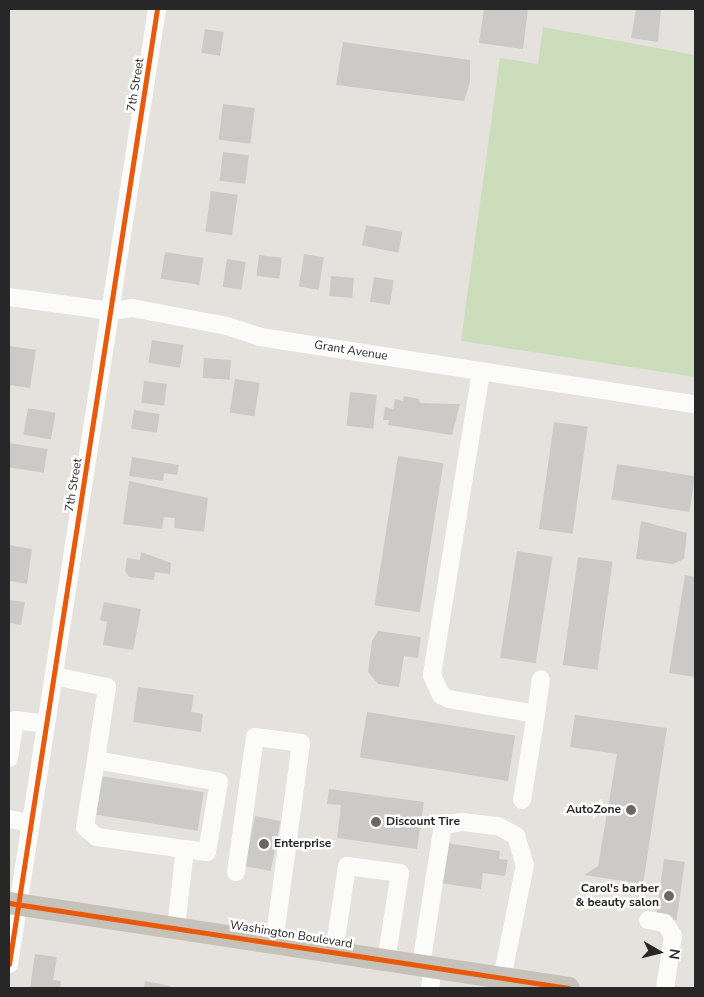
<!DOCTYPE html>
<style>
body{margin:0}
#map{position:relative;width:704px;height:997px;overflow:hidden;background:#e5e2de;font-family:"Nunito Sans",sans-serif}
div>[style]{position:absolute}
.green>*{inset:0;background:#cbddba}
.building>*{inset:0;background:#cccac7;transform-origin:0 0}
.minor>*{height:18px;margin:-9px;padding:0 9px;transform-origin:9px;border-radius:9px;background:#fbfbfa}
.major>*{height:22px;margin:-11px;padding:0 11px;transform-origin:11px;border-radius:11px;background:#c6c2b9}
.cycleway>*{height:5px;margin:-2.5px;padding:0 2.5px;transform-origin:2.5px;border-radius:2.5px;background:#e8590c}
.dots>*{width:14px;height:14px;translate:-50% -50%;box-sizing:border-box;border:2px solid #fff;border-radius:50%}
span{translate:-50% -50%;white-space:nowrap;text-align:center;line-height:1.15;-webkit-text-stroke:5px #fff;paint-order:stroke}
.street-label{font-size:12px;color:#272727}
.poi-label{font-size:12px;color:#272727;font-weight:700}
.right{translate:-100% -50%;text-align:right}
.left{translate:0 -50%;text-align:left}
.frame{position:absolute;inset:0;border:10px solid #272727;pointer-events:none}
.north{position:absolute;left:634px;top:927px;width:50px;height:50px;-webkit-text-stroke:4px #fff;paint-order:stroke;rotate:98deg;font-size:14px;font-weight:700;line-height:20px;text-align:center;color:#272727}
.north::after{content:'';display:block;margin:auto;width:18px;height:22px;background:#272727;clip-path:polygon(50% 0,100% 100%,50% 72%,0 100%)}
</style>
<div id="map">
<div class="green">
<div style="clip-path:polygon(543px 27px,695px 55px,695px 377px,461px 341px,500px 58px,538px 64px)"></div>
</div>
<div class="building">
<div style="clip-path:polygon(484px 9px,528px 9px,523px 49px,479px 43px)"></div>
<div style="clip-path:polygon(636px 9px,661px 9px,658px 42px,631px 38px)"></div>
<div style="left:205px;top:29px;width:19px;height:24px;rotate:9deg"></div>
<div style="clip-path:polygon(343px 42px,470px 60px,470px 82px,464px 101px,336px 85px)"></div>
<div style="left:223px;top:104px;width:32px;height:36px;rotate:7deg"></div>
<div style="left:223px;top:152px;width:26px;height:29px;rotate:7deg"></div>
<div style="left:211px;top:191px;width:27px;height:41px;rotate:8deg"></div>
<div style="left:366px;top:225px;width:37px;height:21px;rotate:11deg"></div>
<div style="left:165px;top:252px;width:39px;height:27px;rotate:9deg"></div>
<div style="left:304px;top:254px;width:20px;height:33px;rotate:9deg"></div>
<div style="left:259px;top:255px;width:23px;height:21px;rotate:7deg"></div>
<div style="left:227px;top:259px;width:19px;height:28px;rotate:9deg"></div>
<div style="left:331px;top:276px;width:23px;height:20px;rotate:5deg"></div>
<div style="left:374px;top:277px;width:20px;height:25px;rotate:9deg"></div>
<div style="left:152px;top:340px;width:32px;height:23px;rotate:9deg"></div>
<div style="clip-path:polygon(9px 346px,36px 350px,30px 388px,9px 385px)"></div>
<div style="left:204px;top:358px;width:27px;height:20px;rotate:4deg"></div>
<div style="left:235px;top:379px;width:25px;height:34px;rotate:9deg"></div>
<div style="left:144px;top:381px;width:23px;height:22px;rotate:7deg"></div>
<div style="left:350px;top:392px;width:27px;height:34px;rotate:6deg"></div>
<div style="clip-path:polygon(404px 396px,419px 399px,420px 403px,460px 404px,452px 435px,388px 425px,389px 420px,383px 420px,385px 407px,393px 409px,395px 399px,403px 401px)"></div>
<div style="left:28px;top:408px;width:28px;height:27px;rotate:10deg"></div>
<div style="left:134px;top:410px;width:26px;height:19px;rotate:9deg"></div>
<div style="left:554px;top:422px;width:34px;height:108px;rotate:8deg"></div>
<div style="left:9px;top:443px;width:39px;height:24px;rotate:9deg"></div>
<div style="left:398px;top:456px;width:46px;height:151px;rotate:9deg"></div>
<div style="clip-path:polygon(132px 457px,179px 465px,177px 475px,164px 473px,163px 481px,129px 476px)"></div>
<div style="left:617px;top:464px;width:79px;height:36px;rotate:9deg"></div>
<div style="clip-path:polygon(129px 481px,208px 498px,204px 532px,174px 528px,175px 518px,164px 517px,162px 529px,123px 524px)"></div>
<div style="clip-path:polygon(641px 521px,687px 533px,684px 559px,673px 564px,636px 559px)"></div>
<div style="clip-path:polygon(9px 545px,32px 549px,27px 584px,9px 581px)"></div>
<div style="left:517px;top:551px;width:36px;height:108px;rotate:9deg"></div>
<div style="clip-path:polygon(141px 552px,171px 563px,170px 574px,155px 572px,154px 580px,129px 577px,125px 571px,127px 558px,140px 560px)"></div>
<div style="left:578px;top:557px;width:35px;height:109px;rotate:8deg"></div>
<div style="clip-path:polygon(685px 575px,695px 577px,695px 677px,669px 673px)"></div>
<div style="clip-path:polygon(9px 600px,25px 602px,21px 625px,9px 623px)"></div>
<div style="clip-path:polygon(104px 602px,141px 609px,133px 650px,103px 645px,107px 622px,100px 620px)"></div>
<div style="clip-path:polygon(378px 631px,421px 637px,418px 658px,404px 656px,399px 687px,378px 684px,368px 672px,372px 641px)"></div>
<div style="clip-path:polygon(138px 687px,194px 695px,191px 712px,203px 714px,201px 732px,133px 722px)"></div>
<div style="left:367px;top:712px;width:150px;height:46px;rotate:9deg"></div>
<div style="clip-path:polygon(575px 715px,667px 728px,643px 884px,584px 875px,598px 866px,617px 754px,570px 747px)"></div>
<div style="left:101px;top:776px;width:104px;height:39px;rotate:9deg"></div>
<div style="clip-path:polygon(329px 789px,424px 802px,417px 849px,337px 838px,341px 805px,327px 804px)"></div>
<div style="left:255px;top:816px;width:26px;height:51px;rotate:11deg"></div>
<div style="clip-path:polygon(446px 843px,500px 851px,499px 859px,508px 860px,505px 876px,483px 873px,481px 889px,440px 883px)"></div>
<div style="left:664px;top:859px;width:21px;height:59px;rotate:8deg"></div>
<div style="clip-path:polygon(35px 954px,57px 957px,53px 980px,61px 981px,60px 988px,30px 988px)"></div>
<div style="clip-path:polygon(145px 981px,171px 986px,171px 988px,144px 988px)"></div>
</div>
<div class="minor">
<div style="left:9px;top:297px;width:103px;rotate:7.8deg"></div>
<div style="left:111px;top:311px;width:21px;rotate:-8deg"></div>
<div style="left:132px;top:308px;width:97px;rotate:10.7deg"></div>
<div style="left:227px;top:326px;width:35px;rotate:18deg"></div>
<div style="left:260px;top:337px;width:440px;rotate:8.8deg"></div>
<div style="left:481px;top:372px;width:307px;rotate:99.2deg"></div>
<div style="left:432px;top:675px;width:22px;rotate:66deg"></div>
<div style="left:441px;top:695px;width:9px;rotate:27deg"></div>
<div style="left:449px;top:699px;width:88px;rotate:9.8deg"></div>
<div style="left:536px;top:714px;width:87px;rotate:99.2deg"></div>
<div style="left:54px;top:676px;width:54px;rotate:11.7deg"></div>
<div style="left:107px;top:687px;width:74px;rotate:98.6deg"></div>
<div style="left:96px;top:760px;width:125px;rotate:10.1deg"></div>
<div style="left:219px;top:782px;width:71px;rotate:99.7deg"></div>
<div style="left:207px;top:852px;width:22px;rotate:-172deg"></div>
<div style="left:185px;top:849px;width:79px;rotate:96.6deg"></div>
<div style="left:536px;top:714px;width:35px;rotate:-82deg"></div>
<div style="left:9px;top:758px;width:38px;rotate:-81deg"></div>
<div style="left:15px;top:720px;width:31px;rotate:7deg"></div>
<div style="left:96px;top:760px;width:68px;rotate:99.3deg"></div>
<div style="left:85px;top:827px;width:16px;rotate:40deg"></div>
<div style="left:97px;top:837px;width:89px;rotate:7.8deg"></div>
<div style="left:9px;top:819px;width:21px;rotate:11deg"></div>
<div style="left:236px;top:872px;width:136px;rotate:-82deg"></div>
<div style="left:255px;top:737px;width:46px;rotate:7.4deg"></div>
<div style="left:301px;top:743px;width:201px;rotate:97.7deg"></div>
<div style="left:648px;top:920px;width:17px;rotate:10deg"></div>
<div style="left:665px;top:923px;width:15px;rotate:58deg"></div>
<div style="left:673px;top:936px;width:53px;rotate:98.7deg"></div>
<div style="left:334px;top:952px;width:87px;rotate:-81.4deg"></div>
<div style="left:347px;top:866px;width:53px;rotate:7.5deg"></div>
<div style="left:400px;top:873px;width:88px;rotate:99.1deg"></div>
<div style="left:9px;top:964px;width:966px;rotate:-81.19deg"></div>
<div style="left:421px;top:965px;width:142px;rotate:-81.1deg"></div>
<div style="left:443px;top:825px;width:20px;rotate:-9deg"></div>
<div style="left:463px;top:822px;width:35px;rotate:7deg"></div>
<div style="left:498px;top:826px;width:21px;rotate:29deg"></div>
<div style="left:516px;top:836px;width:30px;rotate:73deg"></div>
<div style="left:525px;top:865px;width:115px;rotate:101.5deg"></div>
<div style="left:430px;top:988px;width:21px;rotate:-82deg"></div>
</div>
<div class="major">
<div style="left:9px;top:903px;width:566px;rotate:8.63deg"></div>
</div>
<div class="cycleway">
<div style="left:9px;top:903px;width:566px;rotate:8.63deg"></div>
<div style="left:9px;top:964px;width:966px;rotate:-81.19deg"></div>
</div>
<div class="dots">
<div style="left:631px;top:810px;background:#6a6867"></div>
<div style="left:376px;top:822px;background:#6a6867"></div>
<div style="left:264px;top:844px;background:#6a6867"></div>
<div style="left:669px;top:896px;background:#6a6867"></div>
</div>
<div class="street-label">
<span style="left:136px;top:85px;rotate:-81deg">7th Street</span>
<span style="left:351px;top:351px;rotate:9deg">Grant Avenue</span>
<span style="left:74px;top:485px;rotate:-81deg">7th Street</span>
<span style="left:291px;top:935px;rotate:9deg">Washington Boulevard</span>
</div>
<div class="poi-label">
<span class="right" style="left:621px;top:810px">AutoZone</span>
<span class="left" style="left:386px;top:822px">Discount Tire</span>
<span class="left" style="left:274px;top:844px">Enterprise</span>
<span class="right" style="left:659px;top:896px">Carol's barber<br>&amp; beauty salon</span>
</div>
<div class="frame"></div>
<div class="north">N</div>
</div>
